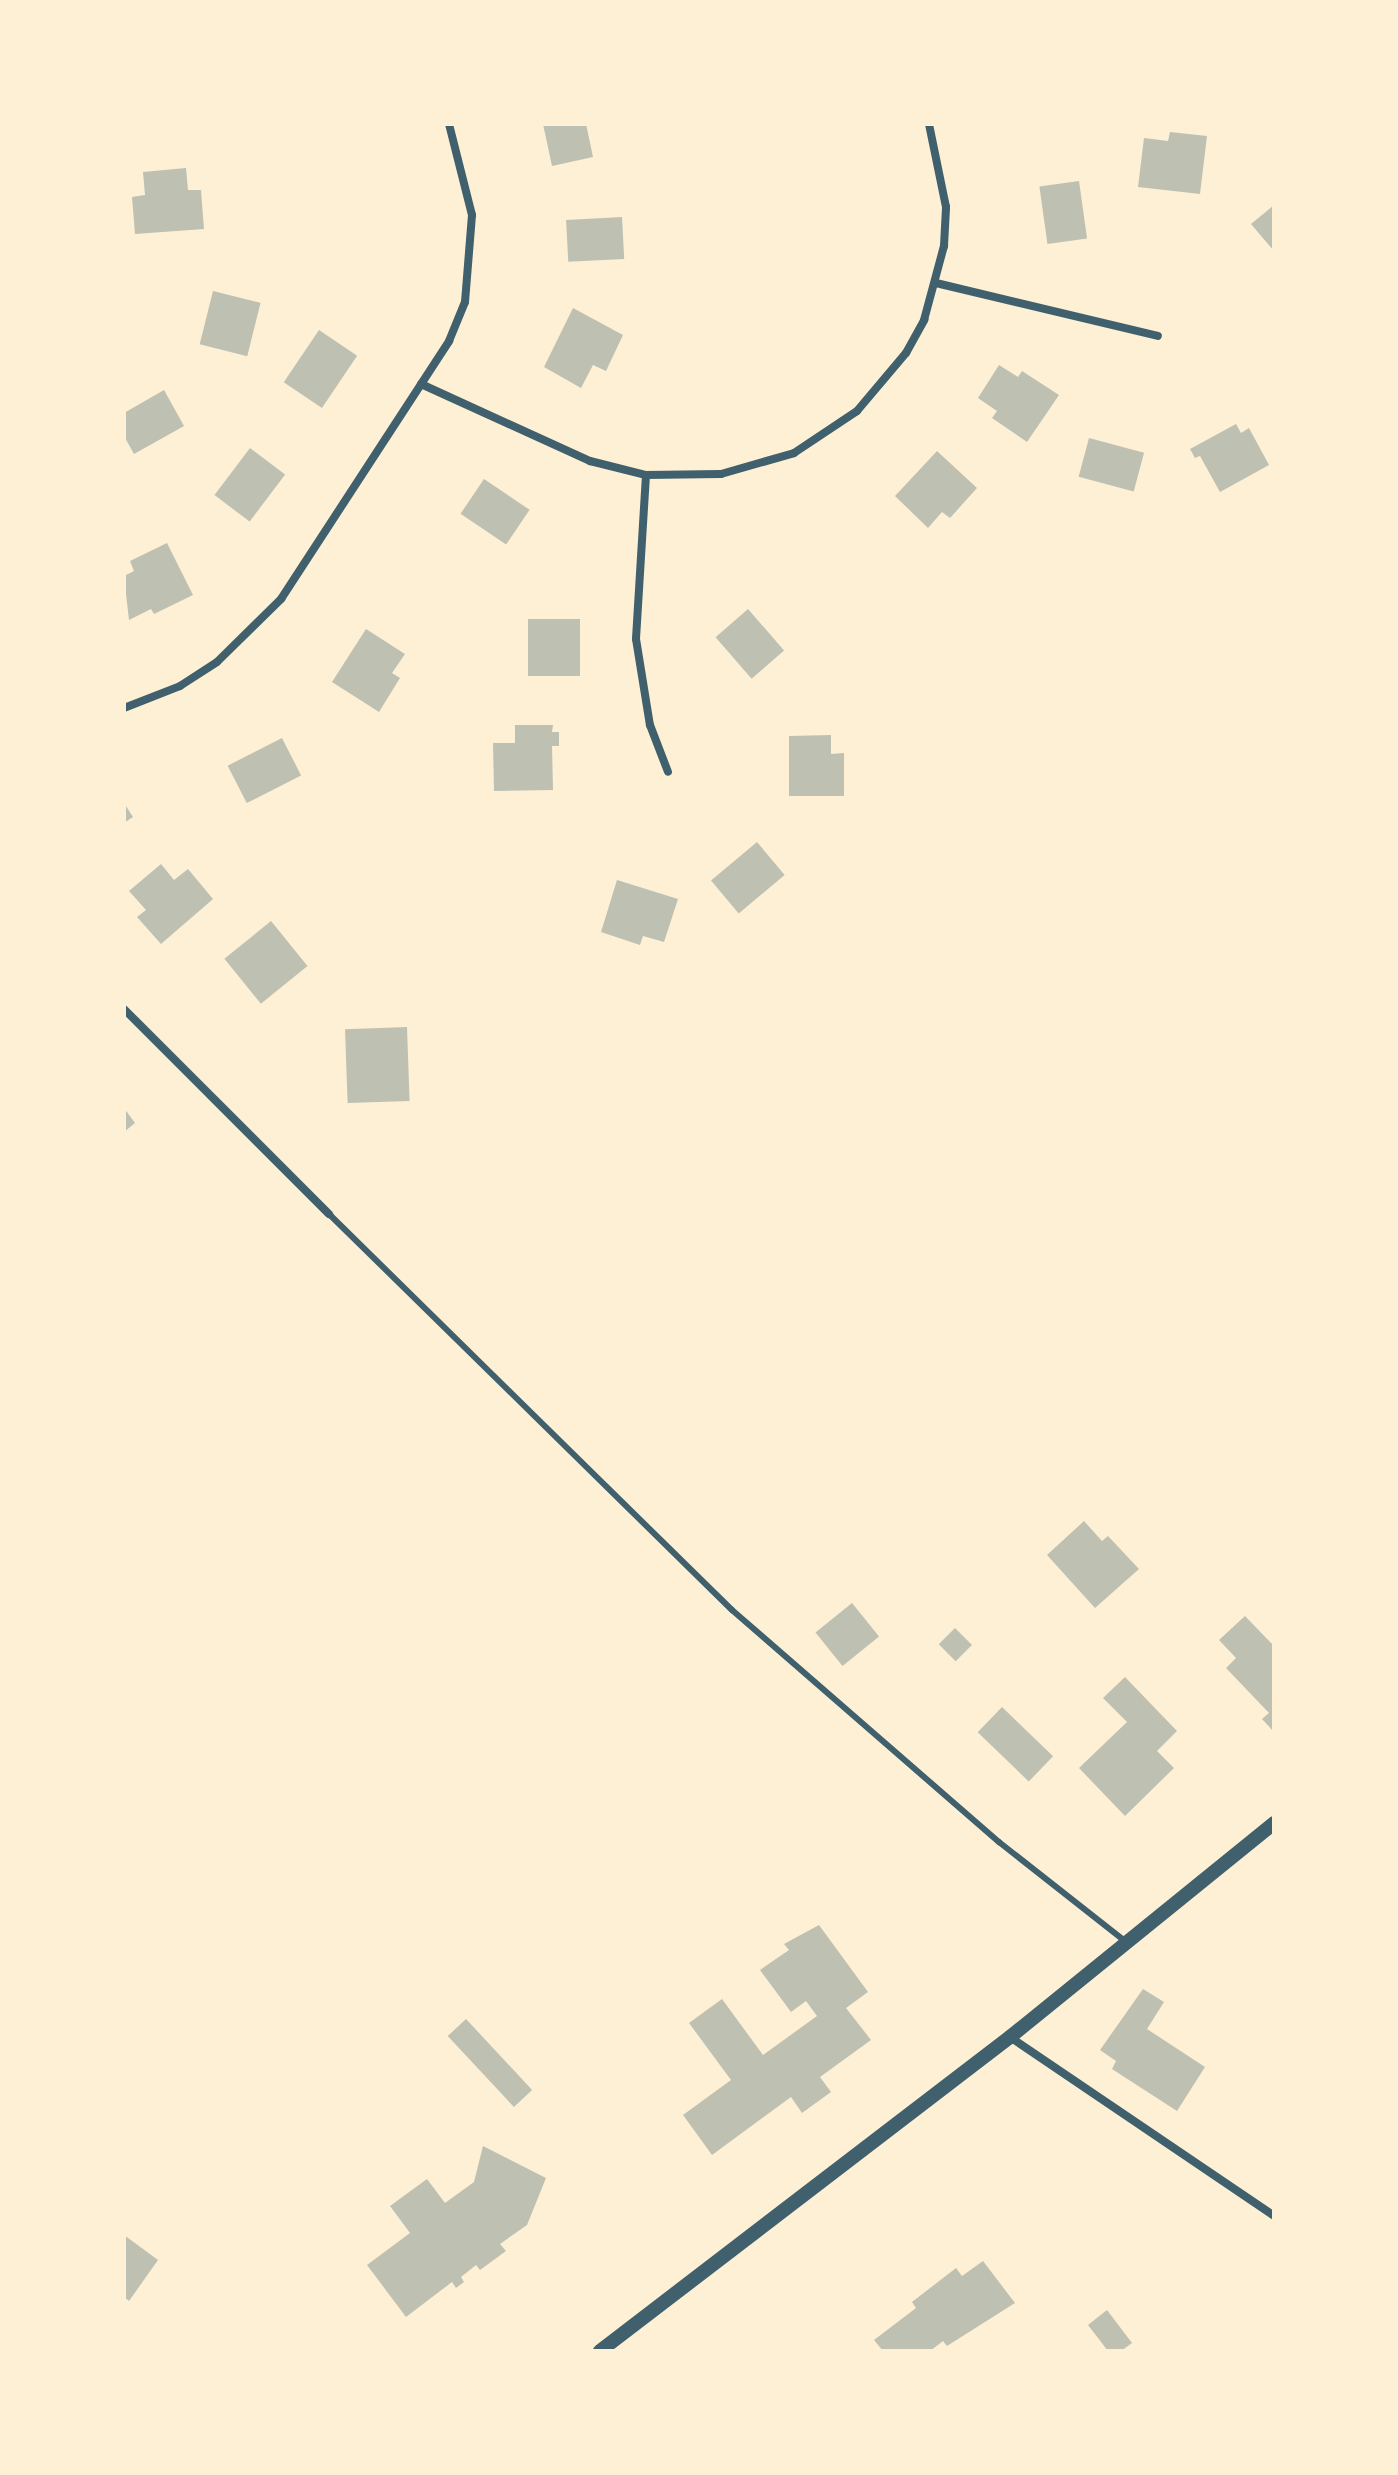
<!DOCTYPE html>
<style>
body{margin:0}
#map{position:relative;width:1398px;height:2475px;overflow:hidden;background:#fdf0d5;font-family:Rubik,sans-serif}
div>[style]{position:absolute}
.building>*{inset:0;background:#bec0b2;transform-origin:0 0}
.service>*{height:6px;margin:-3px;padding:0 3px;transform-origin:3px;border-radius:3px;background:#3f606c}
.minor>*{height:8px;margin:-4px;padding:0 4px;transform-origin:4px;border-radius:4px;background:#3f606c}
.tertiary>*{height:14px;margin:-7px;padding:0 7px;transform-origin:7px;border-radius:7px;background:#3f606c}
span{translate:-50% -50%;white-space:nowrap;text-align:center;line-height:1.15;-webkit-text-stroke:8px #fdf0d5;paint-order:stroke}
.frame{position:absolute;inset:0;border:126px solid #fdf0d5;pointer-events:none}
</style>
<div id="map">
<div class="building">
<div style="clip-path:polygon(543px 124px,586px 124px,593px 157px,552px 166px)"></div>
<div style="clip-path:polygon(1170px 132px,1207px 136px,1200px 194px,1138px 187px,1144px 138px,1168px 141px)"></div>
<div style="clip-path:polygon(186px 168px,188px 190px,201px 190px,204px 229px,135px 234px,132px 197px,145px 195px,143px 172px)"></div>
<div style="left:1079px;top:181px;width:58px;height:40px;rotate:82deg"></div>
<div style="clip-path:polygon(1274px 205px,1274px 251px,1251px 224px)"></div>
<div style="left:622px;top:217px;width:42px;height:56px;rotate:87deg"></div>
<div style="left:213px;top:291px;width:49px;height:55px;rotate:14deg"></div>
<div style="clip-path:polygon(573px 308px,623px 335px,606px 371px,593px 365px,581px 388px,544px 367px)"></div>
<div style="left:319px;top:330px;width:46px;height:63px;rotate:34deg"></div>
<div style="clip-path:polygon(999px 365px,1018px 377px,1022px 371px,1059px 395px,1027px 442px,992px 418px,997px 411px,978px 398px)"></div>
<div style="clip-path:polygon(164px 390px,184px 426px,134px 454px,124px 436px,124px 413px)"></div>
<div style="clip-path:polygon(1236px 424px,1241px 433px,1249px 428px,1269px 465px,1220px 492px,1200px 456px,1195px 458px,1190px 449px)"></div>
<div style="left:1089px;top:438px;width:57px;height:40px;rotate:15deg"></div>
<div style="left:250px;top:448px;width:44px;height:59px;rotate:37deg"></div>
<div style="clip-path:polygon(937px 451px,977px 488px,950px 518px,942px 512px,928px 528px,895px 496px)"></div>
<div style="left:484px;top:479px;width:55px;height:42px;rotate:34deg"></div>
<div style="clip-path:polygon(167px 543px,193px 595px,154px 614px,151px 609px,129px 620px,124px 576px,134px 571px,130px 561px)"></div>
<div style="left:748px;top:609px;width:55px;height:43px;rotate:49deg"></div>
<div style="left:528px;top:619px;width:52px;height:57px"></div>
<div style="clip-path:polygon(366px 629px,405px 654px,392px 673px,400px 678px,379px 712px,332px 682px)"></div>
<div style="clip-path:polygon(515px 725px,553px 725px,552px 732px,559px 732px,559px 746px,552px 746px,553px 790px,494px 791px,493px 743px,515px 743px)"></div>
<div style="clip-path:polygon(831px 735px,831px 754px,844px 753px,844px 796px,789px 796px,789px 736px)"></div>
<div style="left:282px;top:738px;width:42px;height:61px;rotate:63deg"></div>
<div style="clip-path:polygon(124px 803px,133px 817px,124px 823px)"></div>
<div style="left:757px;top:842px;width:43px;height:60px;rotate:50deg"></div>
<div style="clip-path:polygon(161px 864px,174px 880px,188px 869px,213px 899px,161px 944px,137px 917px,146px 910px,129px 891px)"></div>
<div style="clip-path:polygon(617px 880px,678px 899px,664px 942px,643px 936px,640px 945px,601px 932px)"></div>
<div style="left:271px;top:921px;width:58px;height:60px;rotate:51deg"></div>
<div style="left:407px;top:1027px;width:74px;height:62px;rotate:88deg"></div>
<div style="clip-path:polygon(124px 1108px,135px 1123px,124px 1132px)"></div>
<div style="clip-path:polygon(1084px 1521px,1102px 1541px,1108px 1536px,1139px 1569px,1095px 1608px,1047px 1555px)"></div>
<div style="left:852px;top:1603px;width:43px;height:47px;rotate:51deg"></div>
<div style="clip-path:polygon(1245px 1616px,1274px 1646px,1274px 1732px,1262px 1719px,1269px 1713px,1226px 1668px,1236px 1658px,1219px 1640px)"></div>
<div style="left:955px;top:1628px;width:24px;height:23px;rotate:45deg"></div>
<div style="clip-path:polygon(1125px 1677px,1177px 1731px,1157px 1751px,1174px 1768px,1125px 1816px,1079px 1768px,1127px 1722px,1103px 1698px)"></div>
<div style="left:1002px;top:1707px;width:71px;height:35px;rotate:44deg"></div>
<div style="clip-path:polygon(819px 1925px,868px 1992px,846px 2008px,871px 2040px,820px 2077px,831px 2092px,802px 2113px,791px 2097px,712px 2155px,683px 2115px,731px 2080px,689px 2023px,722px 1999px,763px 2055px,817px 2016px,806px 2001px,791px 2012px,760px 1970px,789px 1950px,784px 1944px)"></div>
<div style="clip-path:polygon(1143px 1989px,1164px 2002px,1147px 2029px,1205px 2067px,1177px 2111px,1112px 2069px,1116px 2061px,1100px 2050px)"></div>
<div style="left:466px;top:2019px;width:97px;height:25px;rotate:47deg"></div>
<div style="clip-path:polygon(483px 2146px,546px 2178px,527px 2225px,500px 2244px,506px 2251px,480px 2270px,476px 2265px,461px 2277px,464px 2282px,456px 2288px,452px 2282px,406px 2317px,367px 2265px,410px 2233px,390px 2206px,427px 2179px,445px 2203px,474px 2182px)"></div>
<div style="clip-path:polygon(124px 2235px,158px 2260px,129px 2301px,124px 2297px)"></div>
<div style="clip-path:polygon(983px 2261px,1015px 2303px,947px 2346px,943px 2341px,930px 2351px,883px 2351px,874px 2340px,916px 2308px,912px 2302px,956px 2268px,962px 2276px)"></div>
<div style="clip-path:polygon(1107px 2310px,1132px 2343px,1121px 2351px,1108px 2351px,1088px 2325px)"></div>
</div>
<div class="service">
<div style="left:329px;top:1214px;width:565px;rotate:44.5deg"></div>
<div style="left:732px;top:1610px;width:354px;rotate:41deg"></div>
<div style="left:999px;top:1842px;width:162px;rotate:38.2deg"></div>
</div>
<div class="minor">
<div style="left:936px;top:283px;width:228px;rotate:13.4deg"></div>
<div style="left:421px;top:384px;width:186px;rotate:24.5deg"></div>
<div style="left:590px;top:461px;width:58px;rotate:14deg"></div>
<div style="left:646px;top:475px;width:75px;rotate:-0.8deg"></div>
<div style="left:721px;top:474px;width:76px;rotate:-16deg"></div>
<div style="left:794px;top:453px;width:76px;rotate:-33.7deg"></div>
<div style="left:857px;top:411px;width:76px;rotate:-49.8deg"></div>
<div style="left:906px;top:353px;width:38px;rotate:-61deg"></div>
<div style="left:924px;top:320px;width:77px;rotate:-74.9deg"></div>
<div style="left:944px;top:246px;width:39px;rotate:-87deg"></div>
<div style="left:946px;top:207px;width:85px;rotate:-101.6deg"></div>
<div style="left:646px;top:475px;width:164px;rotate:93.5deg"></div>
<div style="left:636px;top:639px;width:87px;rotate:80.8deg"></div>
<div style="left:650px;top:725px;width:50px;rotate:69deg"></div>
<div style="left:124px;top:708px;width:60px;rotate:-21.4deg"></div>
<div style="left:180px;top:686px;width:44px;rotate:-33deg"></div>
<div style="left:217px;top:662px;width:90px;rotate:-44.5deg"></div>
<div style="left:281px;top:599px;width:308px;rotate:-56.9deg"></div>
<div style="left:449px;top:341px;width:42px;rotate:-67.7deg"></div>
<div style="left:465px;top:302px;width:87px;rotate:-85.4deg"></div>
<div style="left:472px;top:215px;width:94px;rotate:-104.2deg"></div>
<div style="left:124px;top:1009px;width:290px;rotate:45deg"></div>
<div style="left:1010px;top:2037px;width:319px;rotate:34.1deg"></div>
</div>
<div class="tertiary">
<div style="left:600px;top:2351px;width:516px;rotate:-37.45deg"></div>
<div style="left:1010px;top:2037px;width:340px;rotate:-39deg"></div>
</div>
<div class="frame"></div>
</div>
